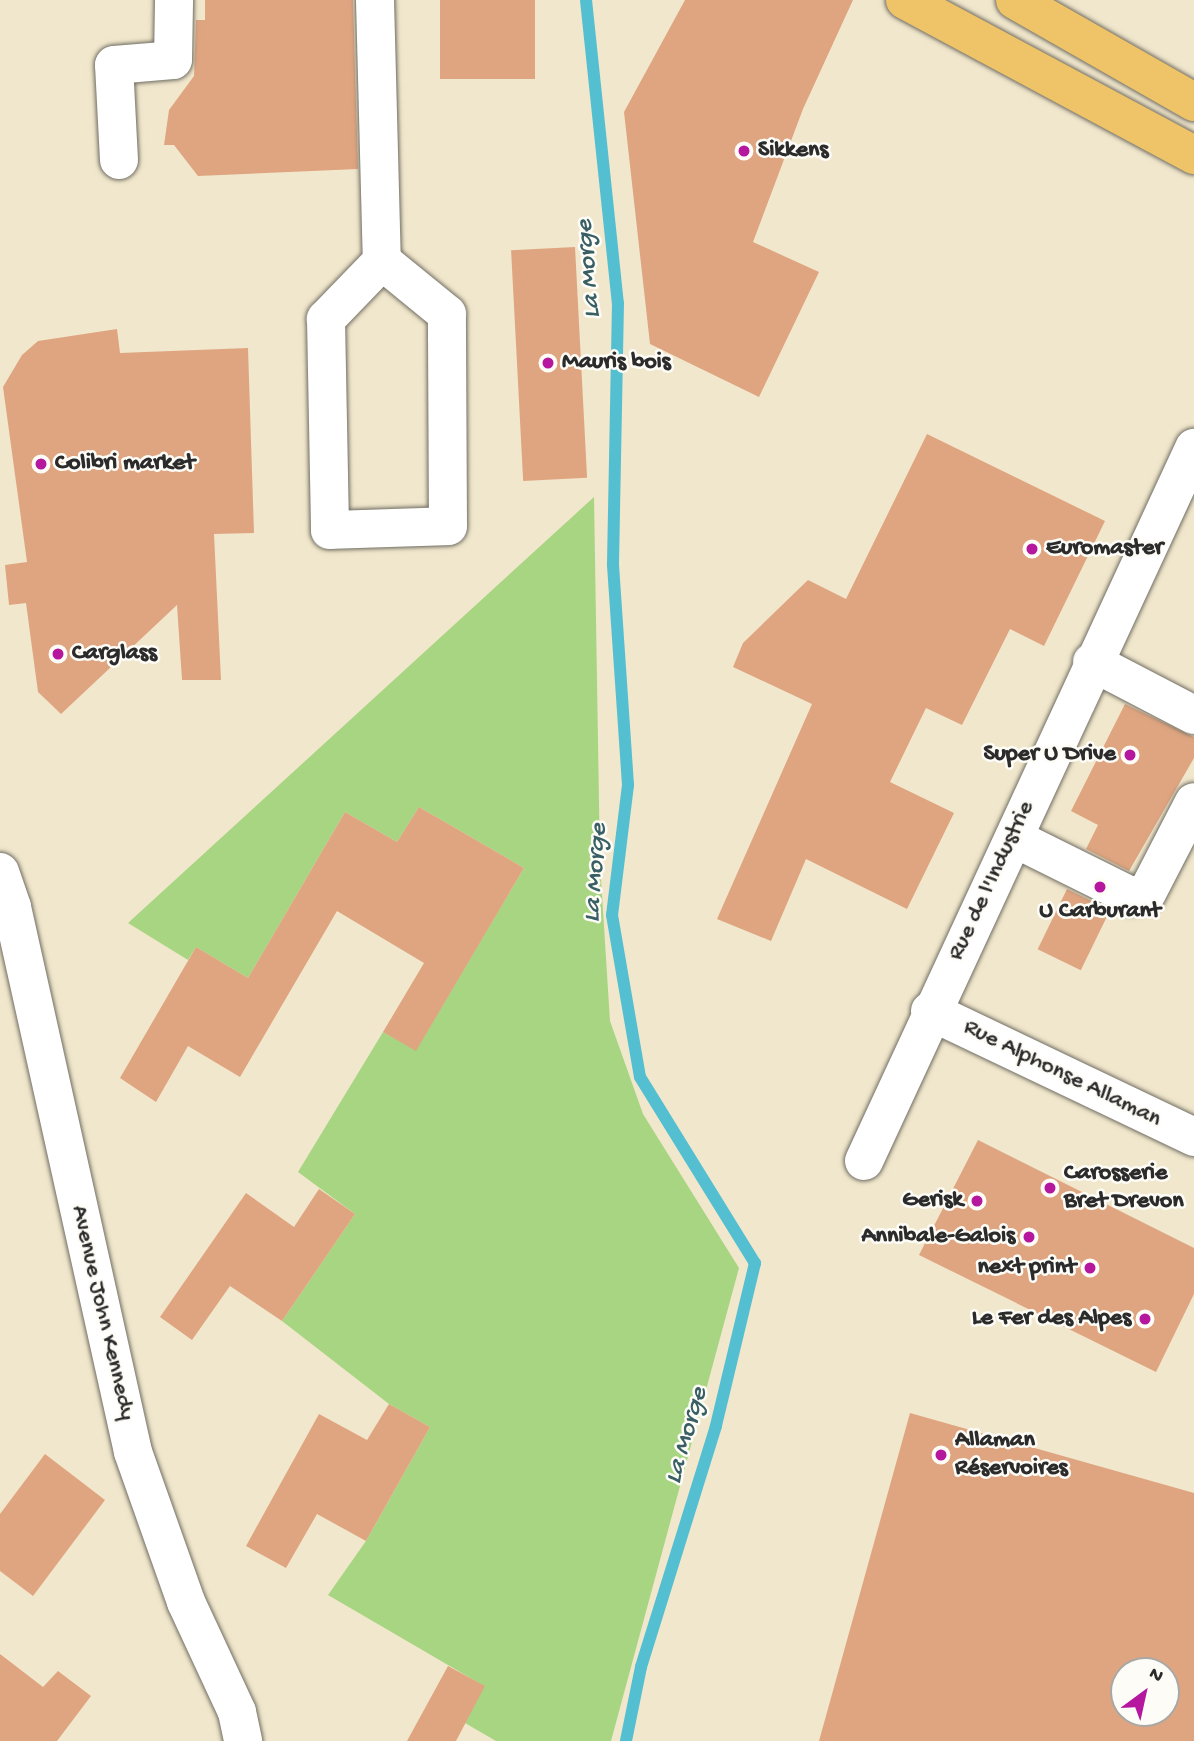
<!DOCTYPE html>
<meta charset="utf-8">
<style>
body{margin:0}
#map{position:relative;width:1194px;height:1741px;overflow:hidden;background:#f1e7cc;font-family:"Gochi Hand",sans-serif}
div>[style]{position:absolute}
.green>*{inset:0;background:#a8d581}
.stream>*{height:12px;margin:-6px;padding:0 6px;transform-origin:6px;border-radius:6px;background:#54bfd0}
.building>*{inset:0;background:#dfa580;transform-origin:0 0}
.roads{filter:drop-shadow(0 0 2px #706d63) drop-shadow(0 0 2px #706d63)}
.minor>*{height:38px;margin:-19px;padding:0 19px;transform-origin:19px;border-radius:19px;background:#fff}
.major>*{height:38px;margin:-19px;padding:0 19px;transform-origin:19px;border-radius:19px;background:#efc469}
.dots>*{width:19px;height:19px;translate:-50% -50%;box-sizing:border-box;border:4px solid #fdfcf7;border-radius:50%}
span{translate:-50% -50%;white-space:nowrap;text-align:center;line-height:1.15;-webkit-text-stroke:5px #fdfcf7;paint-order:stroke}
.poi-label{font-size:24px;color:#2b2b2b;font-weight:700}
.left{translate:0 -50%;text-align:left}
.right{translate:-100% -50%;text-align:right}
.street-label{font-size:24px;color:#2b2b2b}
.water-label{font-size:26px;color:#395f65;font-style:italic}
.north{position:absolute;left:1110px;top:1657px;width:70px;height:70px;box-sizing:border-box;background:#fdfcf7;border:2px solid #a9a8a5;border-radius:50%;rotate:33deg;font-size:19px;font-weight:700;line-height:28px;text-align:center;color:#2b2b2b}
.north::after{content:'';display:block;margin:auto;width:24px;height:32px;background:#b5179e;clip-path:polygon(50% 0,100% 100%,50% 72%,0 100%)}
</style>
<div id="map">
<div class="green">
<div style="clip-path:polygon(594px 497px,600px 863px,610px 1021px,643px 1114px,739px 1268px,611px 1741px,496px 1741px,465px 1723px,484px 1686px,328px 1595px,366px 1541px,430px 1427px,389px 1404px,282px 1321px,355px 1214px,298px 1172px,383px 1032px,416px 1050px,524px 868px,419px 807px,397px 842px,345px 812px,248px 978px,196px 947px,188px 960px,128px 923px)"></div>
</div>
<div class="stream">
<div style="left:586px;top:0;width:305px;rotate:84deg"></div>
<div style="left:618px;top:303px;width:262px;rotate:91.1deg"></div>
<div style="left:613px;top:565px;width:221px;rotate:86.1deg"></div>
<div style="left:628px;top:785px;width:131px;rotate:97deg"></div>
<div style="left:612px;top:915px;width:164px;rotate:80.2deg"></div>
<div style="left:640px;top:1077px;width:219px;rotate:58.3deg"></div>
<div style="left:755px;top:1263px;width:168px;rotate:103.5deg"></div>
<div style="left:716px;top:1426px;width:252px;rotate:107.3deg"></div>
<div style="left:641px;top:1667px;width:76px;rotate:101.5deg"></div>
</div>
<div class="building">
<div style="clip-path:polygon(205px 0,353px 0,358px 169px,198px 176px,174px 145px,164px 145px,169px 110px,194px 76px,196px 20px,205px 20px)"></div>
<div style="left:440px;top:0;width:95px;height:79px"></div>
<div style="clip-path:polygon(685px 0,853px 0,803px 109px,753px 242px,819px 272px,759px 397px,650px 344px,624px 112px)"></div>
<div style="left:575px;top:247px;width:231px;height:64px;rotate:87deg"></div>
<div style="clip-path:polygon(117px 329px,120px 353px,248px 348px,254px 533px,214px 534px,221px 680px,182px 680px,177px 605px,61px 714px,38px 692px,26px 603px,9px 605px,5px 565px,27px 562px,3px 387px,22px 355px,38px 341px)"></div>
<div style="clip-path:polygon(927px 434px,1105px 521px,1044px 646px,1010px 629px,962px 725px,926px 708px,890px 782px,954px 813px,907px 909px,806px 859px,771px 941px,717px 919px,812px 704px,733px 667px,743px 643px,808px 580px,846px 599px)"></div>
<div style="clip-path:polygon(1125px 704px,1194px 737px,1194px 758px,1129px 871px,1086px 849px,1098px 825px,1071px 811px)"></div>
<div style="clip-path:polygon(419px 807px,524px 868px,416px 1051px,383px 1032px,424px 963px,337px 911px,240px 1077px,188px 1046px,156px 1102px,120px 1078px,196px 947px,248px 978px,345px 812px,397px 842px)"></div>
<div style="left:1067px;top:889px;width:48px;height:67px;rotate:26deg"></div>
<div style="clip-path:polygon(978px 1140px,1194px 1248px,1194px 1294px,1156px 1372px,919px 1255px)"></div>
<div style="clip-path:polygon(319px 1189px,355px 1214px,282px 1321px,230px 1286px,192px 1340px,160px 1317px,246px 1193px,294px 1227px)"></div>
<div style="clip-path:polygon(389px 1404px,430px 1427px,366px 1541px,317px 1514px,286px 1568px,246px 1546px,319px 1414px,367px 1440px)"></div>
<div style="clip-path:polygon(evenodd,910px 1413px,1194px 1493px,1194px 1741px,819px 1741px,910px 1413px,1124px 1671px,1166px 1671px,1166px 1713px,1124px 1713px,1124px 1671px)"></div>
<div style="clip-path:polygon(45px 1454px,105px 1500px,33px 1596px,0 1571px,0 1514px)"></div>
<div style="clip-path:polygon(0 1654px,43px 1687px,58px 1671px,91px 1696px,57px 1741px,0 1741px)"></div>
<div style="clip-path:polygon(448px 1666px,485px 1686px,456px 1741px,407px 1741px)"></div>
</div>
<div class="roads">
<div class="minor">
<div style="left:375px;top:0;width:261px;rotate:88.5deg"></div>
<div style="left:382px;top:261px;width:81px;rotate:134deg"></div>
<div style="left:326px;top:319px;width:211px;rotate:88.9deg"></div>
<div style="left:330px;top:530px;width:118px;rotate:-1.9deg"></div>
<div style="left:448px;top:526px;width:212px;rotate:-90.3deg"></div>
<div style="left:447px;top:314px;width:84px;rotate:-140.8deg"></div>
<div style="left:119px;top:160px;width:95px;rotate:-93deg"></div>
<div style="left:114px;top:65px;width:59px;rotate:-4.8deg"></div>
<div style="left:173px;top:60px;width:60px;rotate:-89deg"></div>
<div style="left:1092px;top:662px;width:115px;rotate:27.5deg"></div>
<div style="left:1014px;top:838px;width:131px;rotate:26.4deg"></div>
<div style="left:1131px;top:896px;width:16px;rotate:-11deg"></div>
<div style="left:1147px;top:893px;width:102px;rotate:-62.7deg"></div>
<div style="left:0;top:872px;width:37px;rotate:71deg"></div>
<div style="left:12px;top:907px;width:558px;rotate:77.48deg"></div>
<div style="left:133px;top:1452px;width:159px;rotate:70.5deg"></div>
<div style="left:186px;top:1602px;width:121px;rotate:65.1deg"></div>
<div style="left:237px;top:1712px;width:30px;rotate:78deg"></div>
<div style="left:930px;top:1011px;width:293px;rotate:25.5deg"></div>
<div style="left:864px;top:1161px;width:786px;rotate:-65.16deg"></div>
</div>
<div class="major">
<div style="left:905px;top:0;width:328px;rotate:28.2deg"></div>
<div style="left:1015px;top:0;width:206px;rotate:29.7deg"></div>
</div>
</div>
<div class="dots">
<div style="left:744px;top:151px;background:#b5179e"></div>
<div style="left:548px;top:363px;background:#b5179e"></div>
<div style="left:41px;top:464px;background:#b5179e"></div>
<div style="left:1032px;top:549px;background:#b5179e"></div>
<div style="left:58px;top:654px;background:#b5179e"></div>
<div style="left:1130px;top:755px;background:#b5179e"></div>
<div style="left:1100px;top:887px;background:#b5179e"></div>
<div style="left:1050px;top:1188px;background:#b5179e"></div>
<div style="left:977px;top:1201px;background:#b5179e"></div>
<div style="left:1029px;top:1237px;background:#b5179e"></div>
<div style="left:1090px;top:1268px;background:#b5179e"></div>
<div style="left:1145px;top:1319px;background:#b5179e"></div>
<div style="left:941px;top:1455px;background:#b5179e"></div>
</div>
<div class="poi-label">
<span class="left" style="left:758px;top:151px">Sikkens</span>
<span class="left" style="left:562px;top:363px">Mauris bois</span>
<span class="left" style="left:55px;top:464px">Colibri market</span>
<span class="left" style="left:1046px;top:549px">Euromaster</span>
<span class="left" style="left:72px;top:654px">Carglass</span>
<span class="right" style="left:1116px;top:755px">Super U Drive</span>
<span style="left:1100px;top:912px">U Carburant</span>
<span class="left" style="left:1064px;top:1188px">Carosserie<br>Bret Drevon</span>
<span class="right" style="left:963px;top:1201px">Gerisk</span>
<span class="right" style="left:1015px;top:1237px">Annibale-Galois</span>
<span class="right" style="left:1076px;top:1268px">next print</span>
<span class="right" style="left:1131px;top:1319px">Le Fer des Alpes</span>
<span class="left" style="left:955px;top:1455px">Allaman<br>Réservoires</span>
</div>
<div class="street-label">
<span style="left:992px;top:881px;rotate:-65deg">Rue de l'Industrie</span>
<span style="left:1062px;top:1074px;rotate:26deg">Rue Alphonse Allaman</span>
<span style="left:102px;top:1313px;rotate:77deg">Avenue John Kennedy</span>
</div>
<div class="water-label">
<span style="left:590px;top:269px;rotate:-95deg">La Morge</span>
<span style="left:597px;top:873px;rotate:-86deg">La Morge</span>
<span style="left:688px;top:1436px;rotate:-74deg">La Morge</span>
</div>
<div class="north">N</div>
</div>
